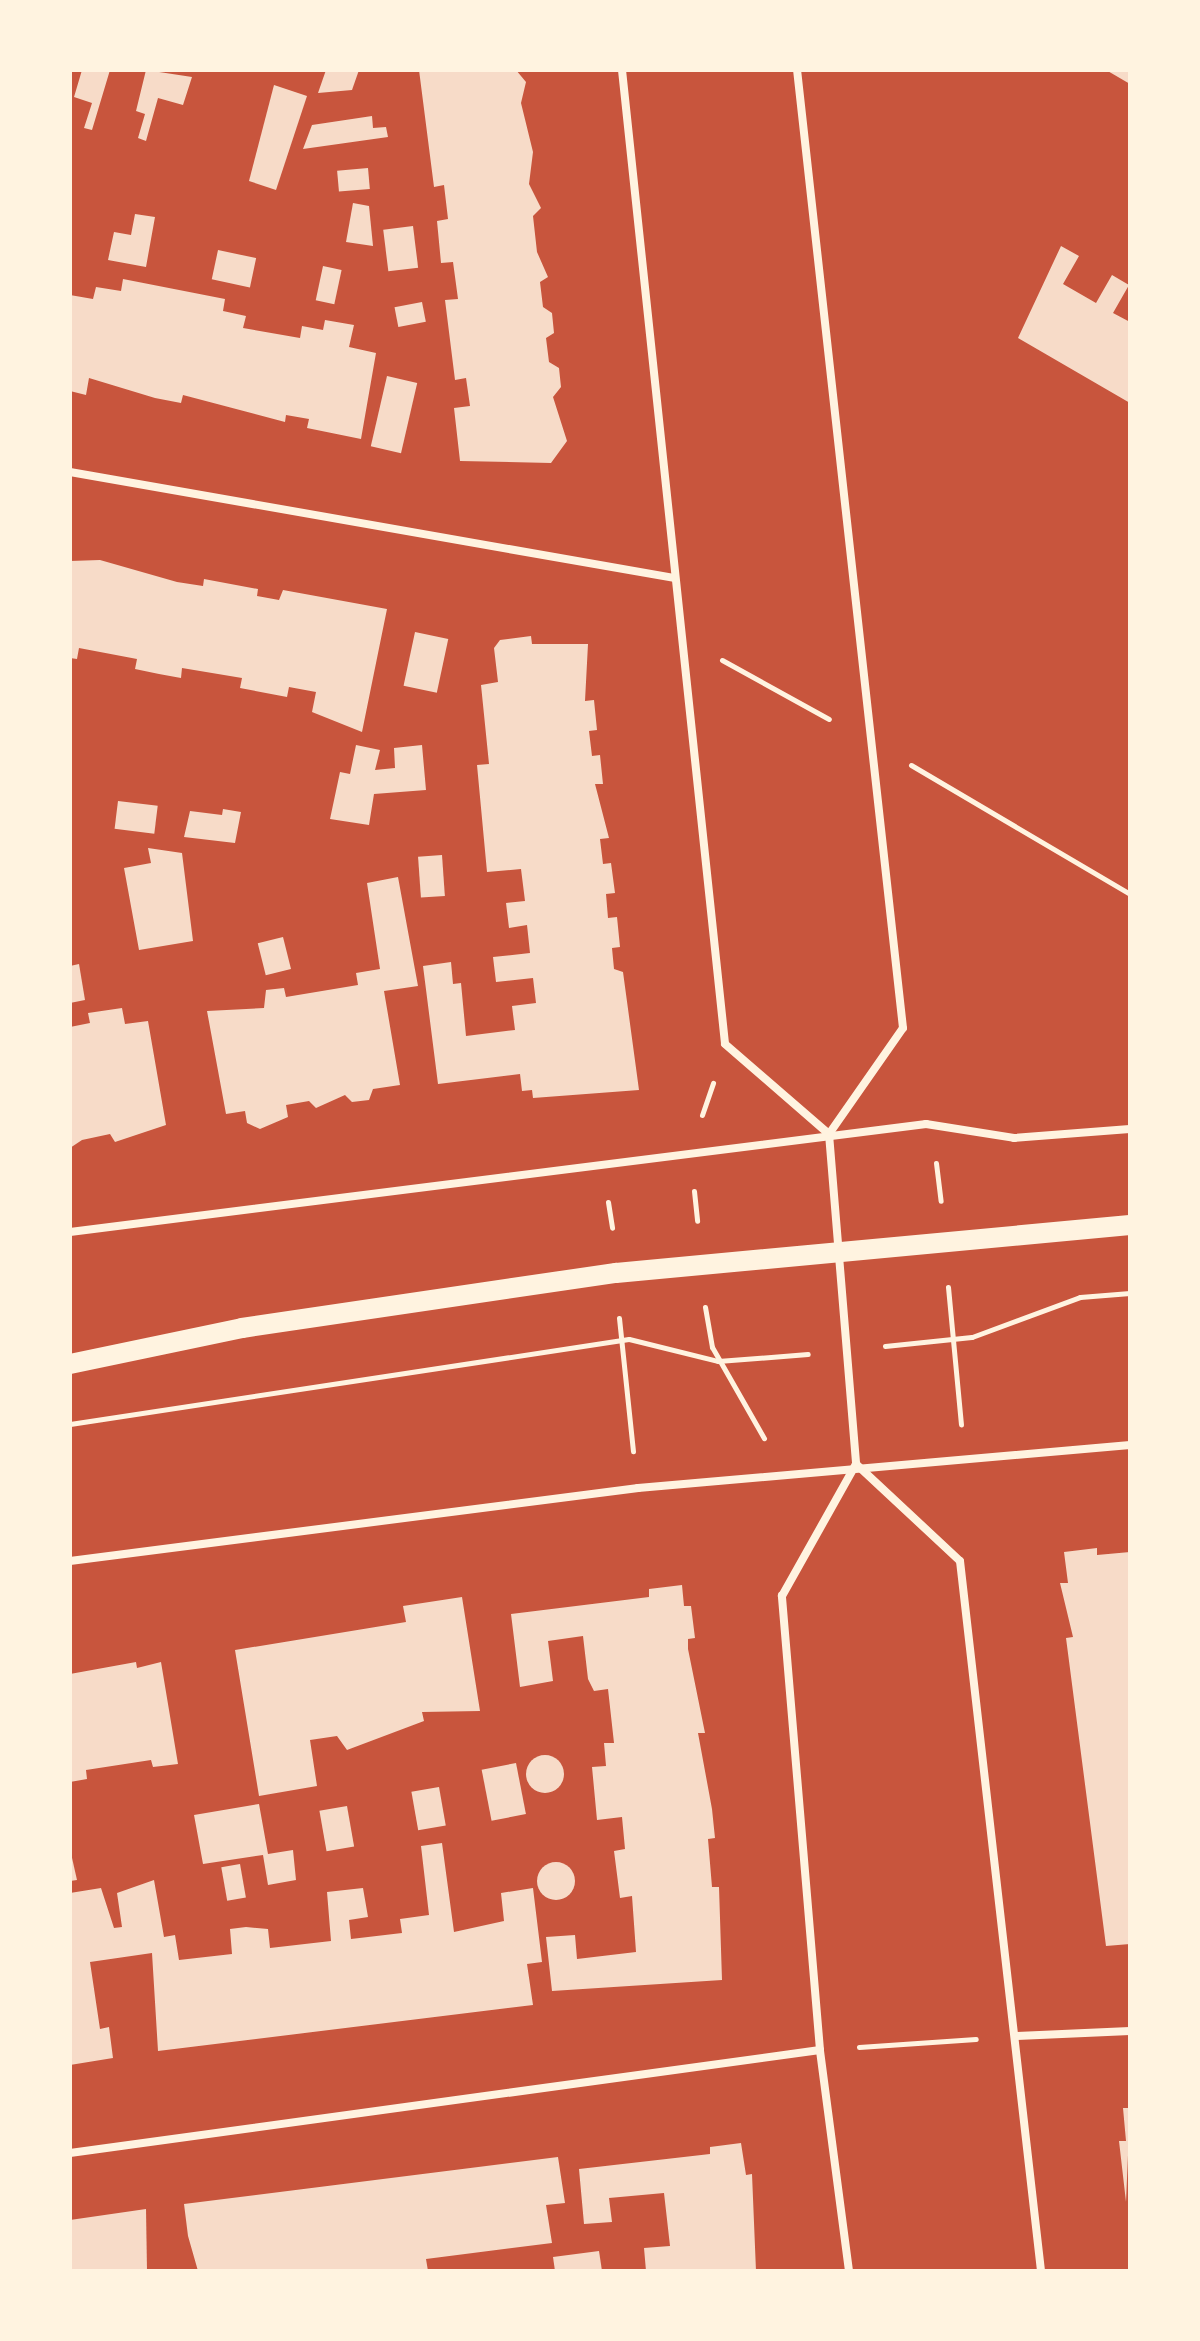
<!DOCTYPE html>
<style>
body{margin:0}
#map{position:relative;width:1200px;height:2341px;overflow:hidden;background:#c8553d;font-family:"Roboto Condensed",sans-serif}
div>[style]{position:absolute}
.building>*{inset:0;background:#f7dbc8;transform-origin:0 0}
.round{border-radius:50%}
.path>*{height:5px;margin:-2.5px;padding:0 2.5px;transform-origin:2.5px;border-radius:2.5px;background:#fff3e0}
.minor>*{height:8px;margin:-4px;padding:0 4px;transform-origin:4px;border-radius:4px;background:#fff3e0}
.primary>*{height:20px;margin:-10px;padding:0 10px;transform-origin:10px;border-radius:10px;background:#fff3e0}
span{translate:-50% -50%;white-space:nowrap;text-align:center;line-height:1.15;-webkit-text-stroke:6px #fff3e0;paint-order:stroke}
.frame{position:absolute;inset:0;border:72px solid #fff3e0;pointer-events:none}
</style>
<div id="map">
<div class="building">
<div style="clip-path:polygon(82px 70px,110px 70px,92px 130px,84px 128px,92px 103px,74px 97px)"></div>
<div style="clip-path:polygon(146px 70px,192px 77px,183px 105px,158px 98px,146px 141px,138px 138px,145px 114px,136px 111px)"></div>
<div style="clip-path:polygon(326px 70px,359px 70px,352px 90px,318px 93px)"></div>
<div style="clip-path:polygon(419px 70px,516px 70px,526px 82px,521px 103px,533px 152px,529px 184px,541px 208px,533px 216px,537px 252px,548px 277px,540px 282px,543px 307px,552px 313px,554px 333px,546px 338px,549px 362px,559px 368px,561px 387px,553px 397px,567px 441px,551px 463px,460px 461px,454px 408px,470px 406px,466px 378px,455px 380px,445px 300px,458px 299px,453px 262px,441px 263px,437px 221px,448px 219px,444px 185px,434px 187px)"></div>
<div style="clip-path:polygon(1106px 70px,1130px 70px,1130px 84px)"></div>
<div style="clip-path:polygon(274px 85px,307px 96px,276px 190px,249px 181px)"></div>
<div style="clip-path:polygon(372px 116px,373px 128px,386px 127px,388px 137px,303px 149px,312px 125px)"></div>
<div style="left:368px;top:168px;width:21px;height:31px;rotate:85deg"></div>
<div style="clip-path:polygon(353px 203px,369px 206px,373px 246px,346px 242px)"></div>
<div style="clip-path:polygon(135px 214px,155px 217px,146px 267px,108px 260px,114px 232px,131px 235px)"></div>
<div style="left:413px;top:226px;width:42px;height:30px;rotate:83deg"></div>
<div style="clip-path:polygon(1061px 246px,1079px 256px,1063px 284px,1096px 303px,1112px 275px,1129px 285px,1113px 313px,1130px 322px,1130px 403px,1018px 338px)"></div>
<div style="left:218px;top:250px;width:39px;height:30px;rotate:12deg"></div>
<div style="left:323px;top:266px;width:19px;height:35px;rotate:12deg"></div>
<div style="clip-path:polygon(123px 279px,225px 299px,223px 311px,246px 316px,243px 328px,300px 338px,302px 326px,323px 330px,325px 320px,354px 325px,349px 347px,376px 353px,361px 439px,307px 428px,309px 419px,286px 415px,285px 422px,183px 395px,181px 403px,155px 398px,89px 378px,86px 395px,70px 391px,70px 295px,93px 299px,96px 287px,121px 291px)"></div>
<div style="left:422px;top:302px;width:20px;height:28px;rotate:79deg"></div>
<div style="left:387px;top:376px;width:31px;height:72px;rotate:13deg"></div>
<div style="clip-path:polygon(100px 560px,177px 582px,203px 586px,204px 579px,258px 589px,257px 596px,279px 600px,283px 590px,387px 609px,362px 732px,312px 712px,316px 692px,289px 687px,287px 697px,240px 688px,242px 678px,182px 668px,181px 678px,159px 674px,135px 669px,137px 659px,79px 648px,77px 659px,70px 658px,70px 561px)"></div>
<div style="left:415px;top:632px;width:34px;height:55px;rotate:12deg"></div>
<div style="clip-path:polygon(531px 636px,532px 644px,588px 644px,585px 701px,594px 700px,597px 730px,589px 731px,592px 756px,600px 755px,603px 784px,595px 784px,609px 838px,600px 839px,603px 864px,611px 863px,615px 893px,606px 894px,608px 918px,617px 917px,620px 947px,612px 948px,614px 969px,623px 972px,639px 1090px,533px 1098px,532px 1090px,522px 1091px,520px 1074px,438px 1084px,423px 966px,451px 962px,453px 984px,461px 983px,466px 1036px,515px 1030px,512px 1006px,536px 1003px,533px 978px,496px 982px,493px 957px,530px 953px,527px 925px,509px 928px,506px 903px,525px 901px,521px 869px,487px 872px,477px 765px,489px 764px,481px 685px,498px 682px,494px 648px,500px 640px)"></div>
<div style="clip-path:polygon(356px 745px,380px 750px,375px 770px,395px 768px,394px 748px,422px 745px,426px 790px,374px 794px,369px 825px,330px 819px,340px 772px,350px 774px)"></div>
<div style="left:118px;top:801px;width:40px;height:28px;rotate:7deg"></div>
<div style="clip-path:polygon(223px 809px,241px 812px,235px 843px,184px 837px,190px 811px,222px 815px)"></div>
<div style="clip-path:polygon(148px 848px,182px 853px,193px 941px,139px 950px,124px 868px,151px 863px)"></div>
<div style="left:442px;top:855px;width:41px;height:24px;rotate:86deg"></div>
<div style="clip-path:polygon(398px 877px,418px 986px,384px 991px,400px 1085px,373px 1089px,369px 1100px,352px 1102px,345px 1095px,316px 1108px,309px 1101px,286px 1105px,288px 1117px,260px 1129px,247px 1123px,245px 1111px,226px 1114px,207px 1011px,264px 1008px,266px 990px,284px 988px,286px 997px,358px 985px,356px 973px,380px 969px,367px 883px)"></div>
<div style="left:283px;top:937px;width:33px;height:26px;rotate:76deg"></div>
<div style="clip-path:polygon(79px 964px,85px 1000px,70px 1003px,70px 966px)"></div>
<div style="clip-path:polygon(122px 1008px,125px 1024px,148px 1021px,166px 1125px,115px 1142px,110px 1134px,82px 1140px,70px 1148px,70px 1027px,90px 1023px,88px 1013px)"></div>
<div style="clip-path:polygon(1097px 1548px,1097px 1555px,1130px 1552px,1130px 1944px,1106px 1946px,1066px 1638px,1073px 1637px,1060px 1583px,1068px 1583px,1064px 1552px)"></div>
<div style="clip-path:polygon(682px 1585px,684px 1606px,691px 1606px,695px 1638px,688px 1639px,688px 1649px,705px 1733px,698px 1733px,712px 1809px,715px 1838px,708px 1839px,712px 1887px,719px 1887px,722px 1980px,552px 1991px,546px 1937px,575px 1935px,577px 1959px,636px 1952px,632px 1896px,620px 1898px,614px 1851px,625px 1849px,622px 1817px,597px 1820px,592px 1767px,606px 1766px,604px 1743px,614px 1743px,608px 1689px,594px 1691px,588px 1679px,583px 1636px,548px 1641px,553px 1681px,520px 1687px,511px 1614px,649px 1597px,649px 1589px)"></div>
<div style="clip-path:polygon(462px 1597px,480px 1711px,422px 1712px,424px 1721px,347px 1750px,337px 1736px,310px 1740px,317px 1786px,259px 1796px,235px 1650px,406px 1622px,403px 1606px)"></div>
<div style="clip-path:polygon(136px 1662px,137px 1668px,161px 1662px,178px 1764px,153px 1767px,151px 1760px,86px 1770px,87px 1779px,70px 1782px,70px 1674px)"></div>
<div class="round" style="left:526px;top:1755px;width:38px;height:38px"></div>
<div style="left:516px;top:1763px;width:52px;height:35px;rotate:79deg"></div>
<div style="left:439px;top:1787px;width:39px;height:28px;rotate:80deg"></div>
<div style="clip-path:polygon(259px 1804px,268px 1854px,293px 1850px,296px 1880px,268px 1885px,263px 1855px,203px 1864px,194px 1815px)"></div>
<div style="left:347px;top:1806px;width:41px;height:28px;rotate:80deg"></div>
<div style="clip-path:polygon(442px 1843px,454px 1932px,504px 1921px,501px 1893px,533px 1888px,542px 1962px,527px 1964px,533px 2005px,158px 2051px,152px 1953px,90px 1962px,100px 2029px,109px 2027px,113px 2058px,70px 2065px,70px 1893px,101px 1888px,114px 1928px,122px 1927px,117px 1893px,154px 1880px,164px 1937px,175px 1935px,179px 1960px,232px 1954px,230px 1929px,246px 1927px,268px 1929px,270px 1948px,331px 1941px,327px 1892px,363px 1888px,368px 1917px,349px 1920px,351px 1939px,402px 1933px,400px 1919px,429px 1915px,421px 1846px)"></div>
<div style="clip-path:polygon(70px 1849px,77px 1880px,70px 1881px)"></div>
<div class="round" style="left:537px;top:1862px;width:38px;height:38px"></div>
<div style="left:240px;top:1864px;width:34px;height:19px;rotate:80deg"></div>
<div style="clip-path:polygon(1123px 2108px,1130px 2108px,1126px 2202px,1119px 2141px,1126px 2141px)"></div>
<div style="clip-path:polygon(741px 2143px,746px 2175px,752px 2174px,756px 2271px,646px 2271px,644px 2248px,670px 2246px,664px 2193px,609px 2198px,612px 2222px,584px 2224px,579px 2169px,710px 2154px,710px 2147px)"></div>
<div style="clip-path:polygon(558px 2157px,565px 2203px,546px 2205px,552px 2243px,426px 2259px,428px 2271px,198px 2271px,188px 2236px,184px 2204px)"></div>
<div style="clip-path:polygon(146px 2209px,147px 2271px,70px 2271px,70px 2220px)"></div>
<div style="clip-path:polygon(599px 2251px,602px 2271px,555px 2271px,553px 2257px)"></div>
</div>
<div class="path">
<div style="left:722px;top:660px;width:122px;rotate:28.9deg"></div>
<div style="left:911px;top:765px;width:254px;rotate:30.5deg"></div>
<div style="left:702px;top:1115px;width:34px;rotate:-71deg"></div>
<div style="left:936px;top:1163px;width:38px;rotate:83deg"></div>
<div style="left:694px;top:1191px;width:30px;rotate:84deg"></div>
<div style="left:608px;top:1202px;width:26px;rotate:81deg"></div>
<div style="left:948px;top:1287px;width:138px;rotate:84.6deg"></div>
<div style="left:705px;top:1307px;width:41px;rotate:80.1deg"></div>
<div style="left:712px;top:1347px;width:105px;rotate:60.3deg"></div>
<div style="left:619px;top:1318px;width:134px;rotate:84deg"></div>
<div style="left:885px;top:1346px;width:87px;rotate:-5.9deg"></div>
<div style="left:972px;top:1337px;width:115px;rotate:-20.3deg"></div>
<div style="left:1080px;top:1297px;width:50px;rotate:-4.6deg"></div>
<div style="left:70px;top:1424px;width:565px;rotate:-8.65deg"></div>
<div style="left:629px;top:1339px;width:92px;rotate:13.9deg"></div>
<div style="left:718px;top:1361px;width:90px;rotate:-4.4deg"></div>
<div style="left:859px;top:2047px;width:117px;rotate:-3.9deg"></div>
</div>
<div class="minor">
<div style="left:622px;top:70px;width:979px;rotate:83.96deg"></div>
<div style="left:725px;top:1044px;width:138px;rotate:40.9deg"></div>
<div style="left:829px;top:1134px;width:129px;rotate:-55.1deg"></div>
<div style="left:903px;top:1028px;width:964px;rotate:-96.31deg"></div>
<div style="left:70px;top:472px;width:613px;rotate:9.95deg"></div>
<div style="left:829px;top:1134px;width:331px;rotate:85.3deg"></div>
<div style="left:70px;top:1232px;width:863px;rotate:-7.19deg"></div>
<div style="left:926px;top:1124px;width:89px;rotate:9deg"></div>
<div style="left:1014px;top:1138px;width:116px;rotate:-4.4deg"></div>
<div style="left:70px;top:1561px;width:573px;rotate:-7.32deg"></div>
<div style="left:638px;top:1488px;width:494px;rotate:-5deg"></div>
<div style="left:1017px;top:2036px;width:113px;rotate:-2.5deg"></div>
<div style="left:70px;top:2153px;width:757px;rotate:-7.82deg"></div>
<div style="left:849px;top:2271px;width:223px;rotate:-97.5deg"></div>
<div style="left:820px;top:2050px;width:456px;rotate:-94.8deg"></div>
<div style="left:782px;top:1596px;width:151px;rotate:-60.7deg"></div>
<div style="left:856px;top:1464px;width:142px;rotate:43deg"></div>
<div style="left:960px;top:1561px;width:715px;rotate:83.49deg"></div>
</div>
<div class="primary">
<div style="left:70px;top:1364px;width:176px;rotate:-11.8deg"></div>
<div style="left:242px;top:1328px;width:378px;rotate:-8.4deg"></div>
<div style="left:616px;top:1273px;width:516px;rotate:-5.34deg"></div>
</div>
<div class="frame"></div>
</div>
